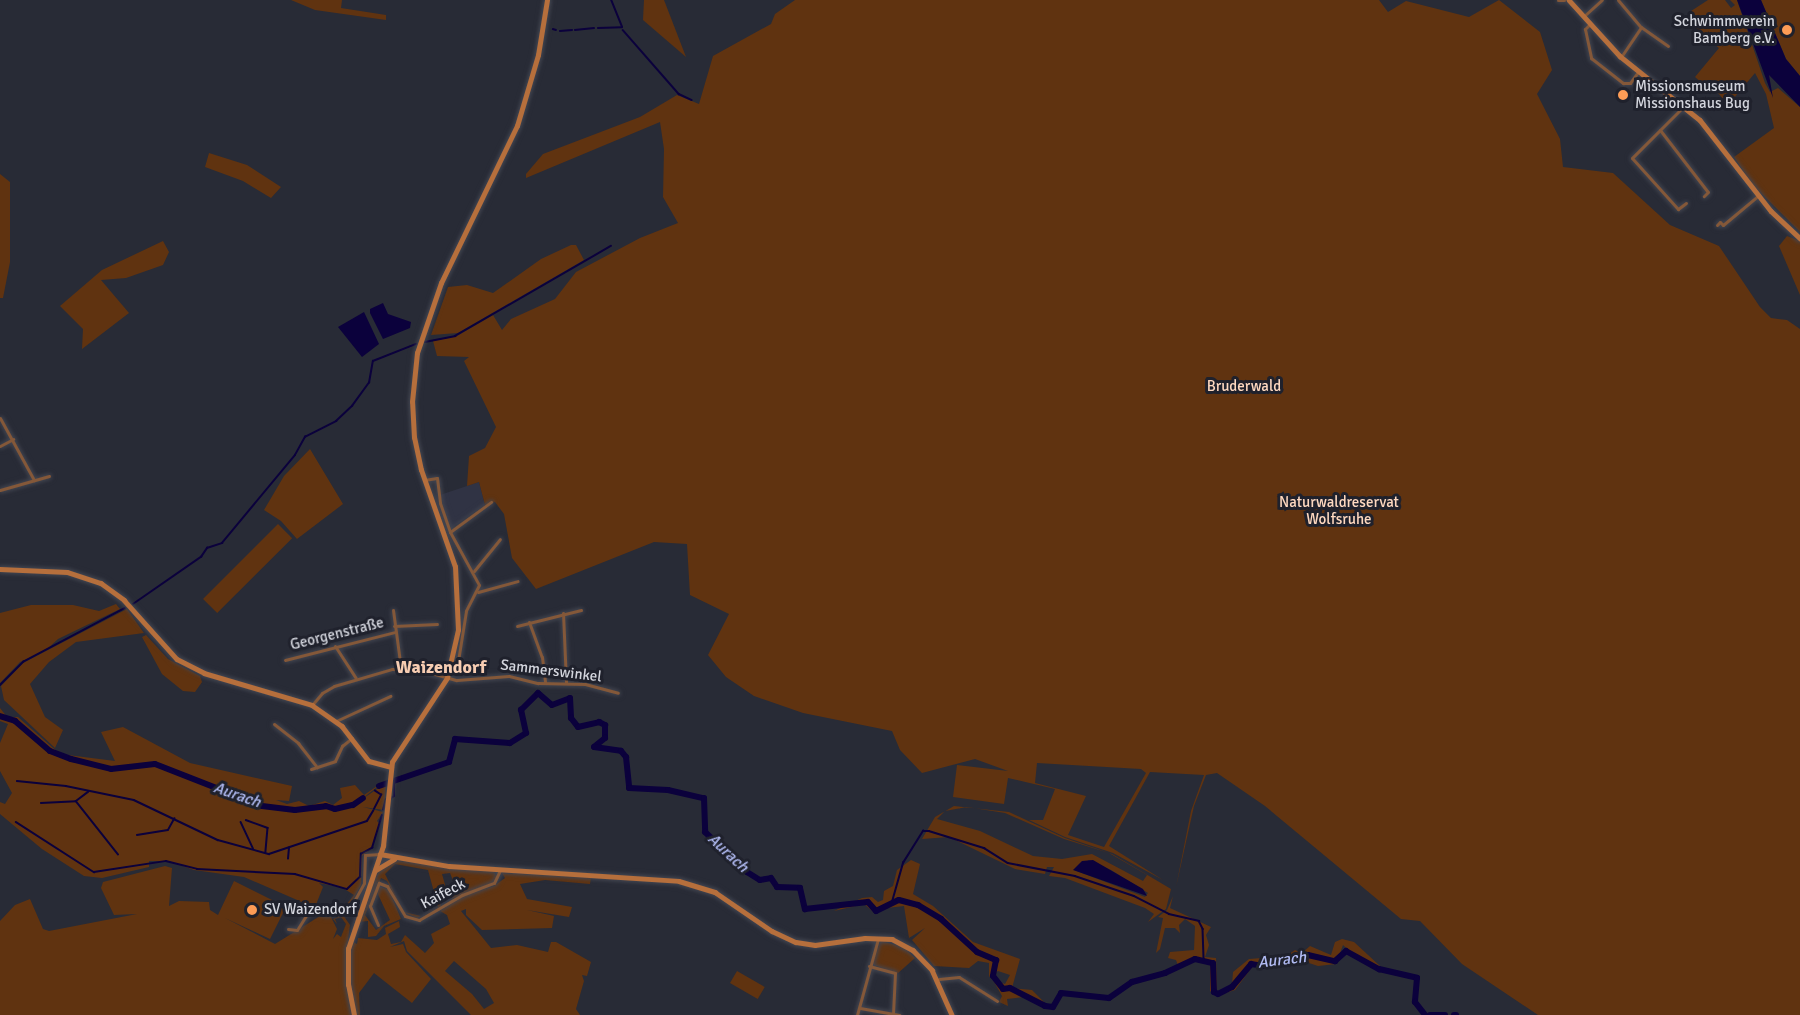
<!DOCTYPE html>
<meta charset="utf-8">
<style>
body{margin:0}
#map{position:relative;width:1800px;height:1015px;overflow:hidden;background:#282b36;font-family:Signika,sans-serif}
div>[style]{position:absolute}
.built>*{inset:0;background:#303344}
.green>*{inset:0;background:#603310;transform-origin:0 0}
.water>*{inset:0;background:#0b013c}
.stream>*{height:1.5px;margin:-0.75px;padding:0 0.75px;transform-origin:0.75px;border-radius:0.75px;background:#0b013c}
.river>*{height:6px;margin:-3px;padding:0 3px;transform-origin:3px;border-radius:3px;background:#0b013c}
.roads{filter:drop-shadow(0 0 2px #434651) drop-shadow(0 0 2px #434651)}
.street>*{height:3px;margin:-1.5px;padding:0 1.5px;transform-origin:1.5px;border-radius:1.5px;background:#845839}
.secondary>*{height:4.5px;margin:-2.25px;padding:0 2.25px;transform-origin:2.25px;border-radius:2.25px;background:#b66f3c}
.dots>*{width:16px;height:16px;translate:-50% -50%;box-sizing:border-box;border:3px solid #1f212c;border-radius:50%}
span{translate:-50% -50%;white-space:nowrap;text-align:center;line-height:1.15;-webkit-text-stroke:6px #1f212c;paint-order:stroke}
.poi-label{font-size:15px;color:#d3d5dd}
.right{translate:-100% -50%;text-align:right}
.left{translate:0 -50%;text-align:left}
.park-label{font-size:15px;color:#ffd9c0}
.street-label{font-size:15px;color:#d3d5dd}
.water-label{font-size:16px;color:#b1bbf3;font-style:italic}
.quarter-label{font-size:18px;color:#f7cdb2;font-weight:700}
</style>
<div id="map">
<div class="built">
<div style="clip-path:polygon(479px 482px,485px 505px,450px 529px,440px 495px)"></div>
</div>
<div class="green">
<div style="clip-path:polygon(291px 0,342px 0,341px 8px,386px 15px,386px 20px,315px 10px)"></div>
<div style="clip-path:polygon(644px 0,664px 0,686px 57px,643px 20px)"></div>
<div style="clip-path:polygon(evenodd,795px 0,1379px 0,1388px 12px,1406px 1px,1469px 17px,1499px 0,1540px 32px,1552px 70px,1537px 94px,1560px 139px,1563px 167px,1613px 173px,1670px 225px,1719px 246px,1760px 307px,1771px 318px,1787px 320px,1800px 329px,1800px 1015px,1538px 1015px,1462px 964px,1420px 921px,1401px 919px,1265px 806px,1217px 773px,1206px 775px,1194px 806px,1176px 887px,1191px 811px,1204px 775px,1150px 772px,1109px 846px,1163px 880px,1113px 853px,1065px 837px,1029px 820px,1043px 820px,1055px 789px,1008px 778px,1004px 804px,953px 797px,957px 765px,1008px 771px,975px 759px,922px 773px,900px 750px,892px 731px,803px 713px,754px 696px,726px 677px,708px 655px,729px 614px,690px 595px,687px 544px,654px 542px,536px 589px,512px 558px,504px 514px,495px 502px,485px 505px,479px 482px,467px 486px,469px 456px,485px 448px,496px 427px,464px 361px,469px 357px,437px 356px,433px 341px,457px 336px,493px 315px,502px 330px,511px 319px,555px 299px,576px 272px,640px 238px,678px 223px,663px 197px,664px 149px,660px 122px,526px 178px,526px 174px,543px 154px,640px 117px,677px 95px,699px 104px,713px 56px,771px 24px,775px 14px,795px 0,1037px 763px,1141px 769px,1146px 773px,1104px 847px,1068px 835px,1086px 796px,1035px 783px,1037px 763px)"></div>
<div style="clip-path:polygon(1708px 0,1725px 0,1731px 8px,1735px 5px,1730px 0,1737px 0,1765px 83px,1770px 92px,1778px 88px,1800px 107px,1800px 232px,1753px 185px,1734px 157px,1774px 128px,1766px 94px,1755px 73px,1728px 105px,1714px 88px,1710px 90px,1695px 77px,1719px 48px,1697px 31px,1688px 13px)"></div>
<div style="clip-path:polygon(1761px 0,1800px 0,1800px 76px,1786px 59px)"></div>
<div style="clip-path:polygon(209px 153px,247px 165px,281px 187px,271px 198px,243px 181px,205px 167px)"></div>
<div style="clip-path:polygon(0 174px,10px 182px,10px 262px,3px 298px,0 298px)"></div>
<div style="clip-path:polygon(1787px 236px,1800px 241px,1800px 295px,1779px 246px)"></div>
<div style="clip-path:polygon(163px 241px,169px 252px,163px 265px,126px 278px,101px 280px,129px 313px,82px 349px,83px 329px,60px 306px,102px 270px)"></div>
<div style="clip-path:polygon(571px 245px,576px 245px,584px 260px,458px 333px,431px 335px,448px 287px,467px 285px,493px 293px,541px 259px)"></div>
<div style="clip-path:polygon(310px 449px,343px 504px,297px 539px,281px 521px,264px 510px,284px 476px)"></div>
<div style="left:278px;top:524px;width:20px;height:106px;rotate:45deg"></div>
<div style="clip-path:polygon(116px 604px,120px 609px,58px 639px,45px 651px,20px 662px,0 683px,0 613px,31px 605px,73px 605px,99px 611px)"></div>
<div style="clip-path:polygon(127px 609px,144px 633px,76px 642px,49px 662px,30px 684px,45px 717px,63px 730px,55px 748px,4px 700px,1px 686px,23px 663px)"></div>
<div style="clip-path:polygon(146px 635px,168px 659px,200px 676px,202px 682px,195px 692px,183px 691px,162px 674px,142px 637px)"></div>
<div style="clip-path:polygon(evenodd,0 708px,7px 717px,18px 717px,60px 754px,115px 761px,101px 732px,123px 727px,190px 763px,292px 786px,289px 801px,276px 800px,287px 804px,299px 801px,309px 806px,325px 801px,333px 805px,342px 798px,340px 788px,355px 785px,364px 795px,386px 780px,358px 802px,386px 783px,384px 810px,363px 807px,383px 812px,377px 821px,380px 824px,372px 848px,362px 856px,361px 885px,348px 909px,327px 913px,244px 877px,194px 870px,169px 861px,149px 861px,149px 867px,102px 878px,84px 876px,42px 849px,0 814px,0 802px,5px 804px,12px 793px,0 771px,0 743px,8px 724px,0 721px,0 708px,319px 883px,343px 888px,354px 895px,342px 910px,319px 910px,315px 907px,323px 887px,319px 883px)"></div>
<div style="clip-path:polygon(evenodd,954px 806px,1009px 812px,1065px 838px,1112px 854px,1171px 889px,1166px 909px,1148px 922px,1154px 914px,1145px 908px,1065px 878px,1049px 876px,1054px 867px,1047px 867px,1045px 874px,1015px 869px,949px 837px,922px 839px,935px 817px,954px 806px,967px 807px,1005px 813px,1064px 839px,1109px 853px,1147px 875px,1143px 881px,1092px 854px,1062px 859px,1033px 856px,980px 831px,937px 819px,945px 811px,967px 807px,954px 806px,1089px 860px,1111px 870px,1148px 893px,1145px 897px,1074px 870px,1089px 860px)"></div>
<div style="clip-path:polygon(911px 860px,920px 864px,913px 894px,933px 906px,973px 942px,1020px 959px,1012px 988px,1032px 990px,1044px 1002px,1042px 1006px,1023px 997px,1007px 999px,1008px 1006px,999px 1002px,1002px 996px,993px 980px,1005px 984px,1010px 975px,998px 971px,989px 977px,989px 963px,978px 961px,969px 968px,934px 966px,912px 940px,925px 928px,909px 938px,904px 906px,887px 908px,876px 914px,864px 904px,834px 911px,862px 898px,872px 897px,878px 902px,883px 900px,884px 891px,893px 886px,897px 870px)"></div>
<div style="clip-path:polygon(evenodd,397px 861px,493px 870px,497px 877px,491px 884px,451px 899px,457px 893px,452px 878px,450px 873px,442px 874px,446px 888px,435px 888px,441px 906px,417px 918px,403px 912px,387px 881px,381px 878px,365px 915px,376px 930px,390px 920px,376px 890px,379px 886px,389px 890px,401px 919px,384px 926px,376px 936px,368px 937px,368px 921px,357px 922px,368px 893px,382px 866px,397px 861px,395px 864px,428px 870px,438px 907px,421px 916px,404px 912px,385px 874px,395px 864px)"></div>
<div style="clip-path:polygon(evenodd,165px 866px,172px 868px,169px 906px,179px 901px,209px 902px,210px 910px,218px 915px,234px 881px,286px 907px,270px 939px,225px 918px,275px 944px,320px 916px,331px 917px,337px 929px,333px 939px,337px 934px,341px 937px,346px 924px,341px 917px,335px 919px,337px 924px,333px 919px,343px 915px,350px 925px,348px 940px,357px 944px,358px 938px,377px 940px,386px 934px,385px 928px,399px 921px,400px 927px,388px 934px,391px 944px,401px 942px,405px 935px,425px 953px,434px 943px,431px 934px,450px 924px,447px 915px,440px 911px,464px 896px,494px 886px,505px 878px,502px 873px,591px 878px,590px 884px,545px 880px,520px 884px,527px 899px,572px 907px,569px 917px,527px 910px,554px 916px,552px 928px,482px 930px,466px 915px,466px 909px,461px 911px,491px 948px,517px 945px,548px 952px,551px 942px,556px 942px,591px 962px,587px 976px,582px 975px,584px 981px,576px 1009px,580px 1015px,471px 1015px,407px 951px,404px 941px,390px 947px,403px 944px,406px 952px,431px 979px,412px 1003px,374px 973px,359px 993px,360px 1015px,0 1015px,0 921px,15px 905px,30px 899px,43px 929px,49px 931px,137px 914px,114px 915px,101px 888px,103px 882px,165px 866px,454px 961px,486px 989px,494px 1003px,484px 1009px,472px 994px,445px 971px,454px 961px)"></div>
<div style="clip-path:polygon(1173px 896px,1170px 908px,1211px 927px,1206px 935px,1209px 945px,1205px 957px,1216px 958px,1217px 992px,1232px 985px,1233px 972px,1249px 959px,1286px 956px,1295px 950px,1302px 953px,1310px 946px,1331px 955px,1335px 942px,1342px 939px,1354px 942px,1380px 966px,1378px 971px,1363px 963px,1343px 945px,1336px 964px,1318px 966px,1297px 959px,1267px 964px,1261px 970px,1253px 966px,1235px 990px,1216px 996px,1210px 991px,1210px 964px,1192px 960px,1179px 968px,1176px 960px,1168px 958px,1170px 952px,1194px 950px,1195px 926px,1185px 919px,1179px 925px,1180px 933px,1175px 928px,1165px 928px,1160px 949px,1156px 953px,1163px 918px,1158px 917px,1167px 910px)"></div>
<div style="clip-path:polygon(881px 941px,903px 947px,915px 958px,897px 974px,874px 965px,872px 960px)"></div>
<div style="left:737px;top:971px;width:32px;height:14px;rotate:30deg"></div>
</div>
<div class="water">
<div style="clip-path:polygon(1737px 0,1761px 0,1786px 59px,1800px 76px,1800px 107px,1769px 75px,1773px 98px)"></div>
<div style="clip-path:polygon(383px 303px,388px 314px,411px 322px,410px 328px,383px 339px,370px 313px,370px 309px)"></div>
<div style="clip-path:polygon(364px 312px,379px 344px,362px 357px,338px 327px)"></div>
<div style="clip-path:polygon(1093px 860px,1143px 889px,1147px 896px,1073px 870px,1082px 861px)"></div>
</div>
<div class="stream">
<div style="left:598px;top:28px;width:24px;rotate:-2deg"></div>
<div style="left:622px;top:27px;width:29px;rotate:-112deg"></div>
<div style="left:553px;top:29px;width:3px;rotate:18deg"></div>
<div style="left:575px;top:30px;width:19px;rotate:-6deg"></div>
<div style="left:623px;top:30px;width:85px;rotate:48.8deg"></div>
<div style="left:679px;top:94px;width:14px;rotate:25deg"></div>
<div style="left:560px;top:31px;width:12px;rotate:-5deg"></div>
<div style="left:425px;top:342px;width:31px;rotate:-11deg"></div>
<div style="left:455px;top:336px;width:180px;rotate:-30deg"></div>
<div style="left:133px;top:604px;width:83px;rotate:-34.7deg"></div>
<div style="left:201px;top:557px;width:11px;rotate:-56deg"></div>
<div style="left:207px;top:548px;width:16px;rotate:-18deg"></div>
<div style="left:222px;top:543px;width:114px;rotate:-50.3deg"></div>
<div style="left:295px;top:455px;width:21px;rotate:-61deg"></div>
<div style="left:305px;top:437px;width:35px;rotate:-27deg"></div>
<div style="left:336px;top:421px;width:22px;rotate:-43deg"></div>
<div style="left:352px;top:406px;width:29px;rotate:-54deg"></div>
<div style="left:369px;top:383px;width:22px;rotate:-80deg"></div>
<div style="left:373px;top:361px;width:46px;rotate:-21.6deg"></div>
<div style="left:0;top:685px;width:33px;rotate:-45deg"></div>
<div style="left:23px;top:662px;width:115px;rotate:-27.9deg"></div>
<div style="left:17px;top:781px;width:49px;rotate:5.8deg"></div>
<div style="left:66px;top:786px;width:69px;rotate:11.6deg"></div>
<div style="left:134px;top:800px;width:93px;rotate:25.5deg"></div>
<div style="left:218px;top:840px;width:53px;rotate:15.4deg"></div>
<div style="left:269px;top:854px;width:103px;rotate:-18.6deg"></div>
<div style="left:367px;top:821px;width:12px;rotate:-59deg"></div>
<div style="left:390px;top:799px;width:5px;rotate:-37deg"></div>
<div style="left:394px;top:796px;width:16px;rotate:-90deg"></div>
<div style="left:76px;top:801px;width:68px;rotate:51.6deg"></div>
<div style="left:41px;top:803px;width:35px;rotate:-3deg"></div>
<div style="left:76px;top:801px;width:15px;rotate:-37deg"></div>
<div style="left:374px;top:809px;width:16px;rotate:-63deg"></div>
<div style="left:381px;top:795px;width:7px;rotate:-146deg"></div>
<div style="left:383px;top:810px;width:11px;rotate:-75deg"></div>
<div style="left:246px;top:820px;width:23px;rotate:20deg"></div>
<div style="left:268px;top:828px;width:24px;rotate:95deg"></div>
<div style="left:16px;top:822px;width:93px;rotate:32.7deg"></div>
<div style="left:94px;top:872px;width:73px;rotate:-8.7deg"></div>
<div style="left:166px;top:861px;width:32px;rotate:14deg"></div>
<div style="left:197px;top:869px;width:98px;rotate:2.9deg"></div>
<div style="left:295px;top:874px;width:54px;rotate:16.1deg"></div>
<div style="left:347px;top:889px;width:18px;rotate:-43deg"></div>
<div style="left:360px;top:877px;width:23px;rotate:-88deg"></div>
<div style="left:361px;top:854px;width:13px;rotate:-29deg"></div>
<div style="left:372px;top:848px;width:34px;rotate:-73deg"></div>
<div style="left:241px;top:822px;width:29px;rotate:65deg"></div>
<div style="left:137px;top:835px;width:31px;rotate:-9deg"></div>
<div style="left:168px;top:830px;width:13px;rotate:-61deg"></div>
<div style="left:288px;top:859px;width:11px;rotate:-85deg"></div>
<div style="left:892px;top:902px;width:41px;rotate:-74.2deg"></div>
<div style="left:903px;top:863px;width:38px;rotate:-58deg"></div>
<div style="left:923px;top:831px;width:6px"></div>
<div style="left:929px;top:831px;width:58px;rotate:17.2deg"></div>
<div style="left:984px;top:848px;width:28px;rotate:32deg"></div>
<div style="left:1008px;top:863px;width:68px;rotate:11deg"></div>
<div style="left:1075px;top:876px;width:62px;rotate:18.7deg"></div>
<div style="left:1134px;top:896px;width:39px;rotate:27deg"></div>
<div style="left:1169px;top:914px;width:31px;rotate:13deg"></div>
<div style="left:1199px;top:921px;width:9px;rotate:63deg"></div>
<div style="left:1203px;top:929px;width:31px;rotate:88deg"></div>
</div>
<div class="river">
<div style="left:0;top:716px;width:16px;rotate:18deg"></div>
<div style="left:15px;top:721px;width:46px;rotate:40.6deg"></div>
<div style="left:50px;top:751px;width:22px;rotate:21deg"></div>
<div style="left:71px;top:759px;width:41px;rotate:14deg"></div>
<div style="left:111px;top:769px;width:44px;rotate:-6.5deg"></div>
<div style="left:155px;top:764px;width:115px;rotate:21.4deg"></div>
<div style="left:262px;top:806px;width:33px;rotate:7deg"></div>
<div style="left:295px;top:810px;width:31px;rotate:-7deg"></div>
<div style="left:326px;top:806px;width:9px;rotate:18deg"></div>
<div style="left:335px;top:809px;width:18px;rotate:-13deg"></div>
<div style="left:353px;top:805px;width:12px;rotate:-35deg"></div>
<div style="left:379px;top:786px;width:74px;rotate:-18.9deg"></div>
<div style="left:449px;top:762px;width:24px;rotate:-75deg"></div>
<div style="left:455px;top:739px;width:55px;rotate:4.2deg"></div>
<div style="left:510px;top:743px;width:19px;rotate:-32deg"></div>
<div style="left:526px;top:733px;width:24px;rotate:-102deg"></div>
<div style="left:521px;top:710px;width:24px;rotate:-45deg"></div>
<div style="left:538px;top:693px;width:18px;rotate:41deg"></div>
<div style="left:552px;top:705px;width:19px;rotate:-21deg"></div>
<div style="left:570px;top:698px;width:20px;rotate:87deg"></div>
<div style="left:571px;top:718px;width:11px;rotate:52deg"></div>
<div style="left:578px;top:727px;width:22px;rotate:-13deg"></div>
<div style="left:599px;top:722px;width:7px;rotate:27deg"></div>
<div style="left:605px;top:725px;width:13px;rotate:90deg"></div>
<div style="left:605px;top:738px;width:14px;rotate:141deg"></div>
<div style="left:594px;top:747px;width:27px;rotate:8deg"></div>
<div style="left:621px;top:751px;width:8px;rotate:50deg"></div>
<div style="left:626px;top:757px;width:31px;rotate:84deg"></div>
<div style="left:629px;top:788px;width:39px;rotate:3deg"></div>
<div style="left:668px;top:790px;width:37px;rotate:13deg"></div>
<div style="left:704px;top:798px;width:34px;rotate:88deg"></div>
<div style="left:705px;top:832px;width:58px;rotate:43.6deg"></div>
<div style="left:747px;top:872px;width:15px;rotate:32deg"></div>
<div style="left:760px;top:880px;width:11px;rotate:-10deg"></div>
<div style="left:771px;top:878px;width:11px;rotate:56deg"></div>
<div style="left:777px;top:887px;width:23px;rotate:2deg"></div>
<div style="left:800px;top:888px;width:22px;rotate:77deg"></div>
<div style="left:805px;top:909px;width:63px;rotate:-6.3deg"></div>
<div style="left:868px;top:902px;width:12px;rotate:48deg"></div>
<div style="left:876px;top:911px;width:25px;rotate:-26deg"></div>
<div style="left:899px;top:900px;width:20px;rotate:15deg"></div>
<div style="left:918px;top:905px;width:27px;rotate:31deg"></div>
<div style="left:941px;top:919px;width:49px;rotate:42.5deg"></div>
<div style="left:977px;top:952px;width:21px;rotate:23deg"></div>
<div style="left:996px;top:960px;width:16px;rotate:101deg"></div>
<div style="left:993px;top:976px;width:16px;rotate:52deg"></div>
<div style="left:1003px;top:989px;width:7px;rotate:-8deg"></div>
<div style="left:1010px;top:988px;width:39px;rotate:27deg"></div>
<div style="left:1045px;top:1006px;width:8px;rotate:7deg"></div>
<div style="left:1053px;top:1007px;width:16px;rotate:-60deg"></div>
<div style="left:1061px;top:993px;width:48px;rotate:5.9deg"></div>
<div style="left:1109px;top:998px;width:28px;rotate:-35deg"></div>
<div style="left:1132px;top:982px;width:34px;rotate:-15deg"></div>
<div style="left:1165px;top:973px;width:33px;rotate:-25deg"></div>
<div style="left:1195px;top:959px;width:18px;rotate:13deg"></div>
<div style="left:1213px;top:963px;width:29px;rotate:88deg"></div>
<div style="left:1214px;top:992px;width:4px;rotate:27deg"></div>
<div style="left:1218px;top:994px;width:16px;rotate:-27deg"></div>
<div style="left:1232px;top:987px;width:30px;rotate:-50deg"></div>
<div style="left:1251px;top:964px;width:12px;rotate:9deg"></div>
<div style="left:1263px;top:966px;width:46px;rotate:-13.7deg"></div>
<div style="left:1308px;top:955px;width:28px;rotate:13deg"></div>
<div style="left:1335px;top:961px;width:15px;rotate:-42deg"></div>
<div style="left:1346px;top:951px;width:38px;rotate:29deg"></div>
<div style="left:1379px;top:969px;width:39px;rotate:13deg"></div>
<div style="left:1417px;top:978px;width:24px;rotate:95deg"></div>
<div style="left:1415px;top:1002px;width:16px;rotate:52deg"></div>
<div style="left:1430px;top:1015px;width:15px"></div>
<div style="left:1454px;top:1015px;width:2px"></div>
</div>
<div class="roads">
<div class="street">
<div style="left:1558px;top:0;width:6px"></div>
<div style="left:1618px;top:0;width:35px;rotate:50deg"></div>
<div style="left:1641px;top:27px;width:33px;rotate:35deg"></div>
<div style="left:1584px;top:16px;width:24px;rotate:-42deg"></div>
<div style="left:1589px;top:25px;width:6px;rotate:135deg"></div>
<div style="left:1585px;top:29px;width:30px;rotate:78deg"></div>
<div style="left:1591px;top:58px;width:41px;rotate:38deg"></div>
<div style="left:1623px;top:83px;width:7px"></div>
<div style="left:1630px;top:83px;width:14px;rotate:-54deg"></div>
<div style="left:1621px;top:57px;width:36px;rotate:-56deg"></div>
<div style="left:1683px;top:107px;width:72px;rotate:135deg"></div>
<div style="left:1632px;top:158px;width:69px;rotate:48deg"></div>
<div style="left:1678px;top:209px;width:10px;rotate:-37deg"></div>
<div style="left:1660px;top:130px;width:78px;rotate:52.3deg"></div>
<div style="left:1708px;top:192px;width:6px;rotate:135deg"></div>
<div style="left:1717px;top:225px;width:4px;rotate:-45deg"></div>
<div style="left:1720px;top:222px;width:4px;rotate:45deg"></div>
<div style="left:1723px;top:225px;width:47px;rotate:-39.8deg"></div>
<div style="left:0;top:418px;width:71px;rotate:61.3deg"></div>
<div style="left:0;top:446px;width:15px;rotate:-28deg"></div>
<div style="left:424px;top:480px;width:13px;rotate:-9deg"></div>
<div style="left:437px;top:478px;width:25px;rotate:83deg"></div>
<div style="left:440px;top:503px;width:31px;rotate:71deg"></div>
<div style="left:450px;top:532px;width:60px;rotate:61.3deg"></div>
<div style="left:479px;top:585px;width:29px;rotate:117deg"></div>
<div style="left:466px;top:611px;width:57px;rotate:99.1deg"></div>
<div style="left:457px;top:667px;width:8px;rotate:157deg"></div>
<div style="left:0;top:490px;width:51px;rotate:-15.9deg"></div>
<div style="left:450px;top:532px;width:51px;rotate:-36.2deg"></div>
<div style="left:474px;top:571px;width:41px;rotate:-50.9deg"></div>
<div style="left:478px;top:592px;width:41px;rotate:-15.4deg"></div>
<div style="left:393px;top:610px;width:60px;rotate:82.3deg"></div>
<div style="left:563px;top:613px;width:70px;rotate:87.5deg"></div>
<div style="left:529px;top:622px;width:37px;rotate:70deg"></div>
<div style="left:542px;top:657px;width:26px;rotate:83deg"></div>
<div style="left:394px;top:626px;width:43px;rotate:-2.7deg"></div>
<div style="left:517px;top:626px;width:66px;rotate:-14deg"></div>
<div style="left:335px;top:646px;width:38px;rotate:57deg"></div>
<div style="left:285px;top:660px;width:114px;rotate:-14.3deg"></div>
<div style="left:312px;top:705px;width:16px;rotate:-50deg"></div>
<div style="left:322px;top:693px;width:14px;rotate:-30deg"></div>
<div style="left:334px;top:686px;width:60px;rotate:-16.3deg"></div>
<div style="left:392px;top:669px;width:29px;rotate:2deg"></div>
<div style="left:421px;top:670px;width:37px;rotate:16deg"></div>
<div style="left:457px;top:680px;width:52px;rotate:-4.4deg"></div>
<div style="left:509px;top:676px;width:30px;rotate:14deg"></div>
<div style="left:538px;top:683px;width:47px;rotate:1.2deg"></div>
<div style="left:585px;top:684px;width:34px;rotate:15deg"></div>
<div style="left:336px;top:721px;width:60px;rotate:-24.8deg"></div>
<div style="left:274px;top:724px;width:31px;rotate:38deg"></div>
<div style="left:298px;top:743px;width:31px;rotate:52deg"></div>
<div style="left:311px;top:769px;width:25px;rotate:-18deg"></div>
<div style="left:335px;top:761px;width:17px;rotate:-65deg"></div>
<div style="left:342px;top:746px;width:13px;rotate:-39deg"></div>
<div style="left:378px;top:925px;width:21px;rotate:-113deg"></div>
<div style="left:370px;top:906px;width:25px;rotate:-69deg"></div>
<div style="left:379px;top:883px;width:9px;rotate:21deg"></div>
<div style="left:387px;top:886px;width:35px;rotate:59deg"></div>
<div style="left:405px;top:916px;width:15px;rotate:16deg"></div>
<div style="left:419px;top:920px;width:50px;rotate:-30.2deg"></div>
<div style="left:462px;top:895px;width:34px;rotate:-21deg"></div>
<div style="left:494px;top:883px;width:14px;rotate:-65deg"></div>
<div style="left:288px;top:929px;width:9px;rotate:6deg"></div>
<div style="left:297px;top:930px;width:25px;rotate:-58deg"></div>
<div style="left:310px;top:909px;width:16px;rotate:18deg"></div>
<div style="left:325px;top:914px;width:23px;rotate:-5deg"></div>
<div style="left:348px;top:912px;width:33px;rotate:-61deg"></div>
<div style="left:364px;top:883px;width:28px;rotate:-88deg"></div>
<div style="left:365px;top:855px;width:15px;rotate:-4deg"></div>
<div style="left:869px;top:966px;width:27px;rotate:15deg"></div>
<div style="left:895px;top:973px;width:41px;rotate:92.8deg"></div>
<div style="left:939px;top:979px;width:20px;rotate:-6deg"></div>
<div style="left:959px;top:977px;width:45px;rotate:32.3deg"></div>
<div style="left:860px;top:1008px;width:40px;rotate:10deg"></div>
<div style="left:857px;top:1015px;width:79px;rotate:-74.6deg"></div>
</div>
<div class="secondary">
<div style="left:1569px;top:0;width:76px;rotate:47.7deg"></div>
<div style="left:1620px;top:56px;width:102px;rotate:38.7deg"></div>
<div style="left:1700px;top:120px;width:115px;rotate:52deg"></div>
<div style="left:1771px;top:211px;width:40px;rotate:43deg"></div>
<div style="left:0;top:569px;width:67px;rotate:2.6deg"></div>
<div style="left:67px;top:572px;width:36px;rotate:18deg"></div>
<div style="left:101px;top:583px;width:29px;rotate:36deg"></div>
<div style="left:124px;top:600px;width:79px;rotate:48.1deg"></div>
<div style="left:177px;top:659px;width:30px;rotate:27deg"></div>
<div style="left:204px;top:673px;width:113px;rotate:16.5deg"></div>
<div style="left:312px;top:705px;width:37px;rotate:35deg"></div>
<div style="left:342px;top:726px;width:44px;rotate:52.4deg"></div>
<div style="left:369px;top:761px;width:23px;rotate:15deg"></div>
<div style="left:380px;top:854px;width:70px;rotate:9.9deg"></div>
<div style="left:449px;top:866px;width:230px;rotate:3.7deg"></div>
<div style="left:679px;top:881px;width:38px;rotate:17deg"></div>
<div style="left:715px;top:892px;width:69px;rotate:34.4deg"></div>
<div style="left:772px;top:931px;width:26px;rotate:25deg"></div>
<div style="left:796px;top:942px;width:19px;rotate:9deg"></div>
<div style="left:815px;top:945px;width:50px;rotate:-8deg"></div>
<div style="left:865px;top:938px;width:27px;rotate:2deg"></div>
<div style="left:892px;top:939px;width:24px;rotate:28deg"></div>
<div style="left:913px;top:950px;width:28px;rotate:46deg"></div>
<div style="left:932px;top:970px;width:49px;rotate:66deg"></div>
<div style="left:376px;top:870px;width:21px;rotate:-31deg"></div>
<div style="left:354px;top:1015px;width:31px;rotate:-101deg"></div>
<div style="left:348px;top:985px;width:36px;rotate:-90deg"></div>
<div style="left:348px;top:949px;width:109px;rotate:-71.2deg"></div>
<div style="left:383px;top:846px;width:84px;rotate:-83.9deg"></div>
<div style="left:392px;top:762px;width:100px;rotate:-56.8deg"></div>
<div style="left:447px;top:678px;width:49px;rotate:-77.1deg"></div>
<div style="left:458px;top:630px;width:63px;rotate:-92.7deg"></div>
<div style="left:455px;top:567px;width:103px;rotate:-109.3deg"></div>
<div style="left:421px;top:470px;width:33px;rotate:-102deg"></div>
<div style="left:414px;top:438px;width:36px;rotate:-93deg"></div>
<div style="left:412px;top:402px;width:49px;rotate:-84.2deg"></div>
<div style="left:417px;top:353px;width:74px;rotate:-71.1deg"></div>
<div style="left:441px;top:283px;width:174px;rotate:-64.2deg"></div>
<div style="left:517px;top:126px;width:74px;rotate:-73.5deg"></div>
<div style="left:538px;top:55px;width:56px;rotate:-80.7deg"></div>
</div>
</div>
<div class="dots">
<div style="left:1787px;top:30px;background:#fd9c56"></div>
<div style="left:1623px;top:95px;background:#fd9c56"></div>
<div style="left:252px;top:910px;background:#fd9c56"></div>
</div>
<div class="poi-label">
<span class="right" style="left:1775px;top:30px">Schwimmverein<br>Bamberg e.V.</span>
<span class="left" style="left:1635px;top:95px">Missionsmuseum<br>Missionshaus Bug</span>
<span class="left" style="left:264px;top:910px">SV Waizendorf</span>
</div>
<div class="park-label">
<span style="left:1244px;top:387px">Bruderwald</span>
<span style="left:1339px;top:511px">Naturwaldreservat<br>Wolfsruhe</span>
</div>
<div class="street-label">
<span style="left:337px;top:634px;rotate:-14deg">Georgenstraße</span>
<span style="left:551px;top:671px;rotate:7deg">Sammerswinkel</span>
<span style="left:443px;top:894px;rotate:-28deg">Kaifeck</span>
</div>
<div class="water-label">
<span style="left:237px;top:795px;rotate:19deg">Aurach</span>
<span style="left:728px;top:853px;rotate:43deg">Aurach</span>
<span style="left:1282px;top:960px;rotate:-7deg">Aurach</span>
</div>
<div class="quarter-label">
<span style="left:441px;top:667px">Waizendorf</span>
</div>
</div>
